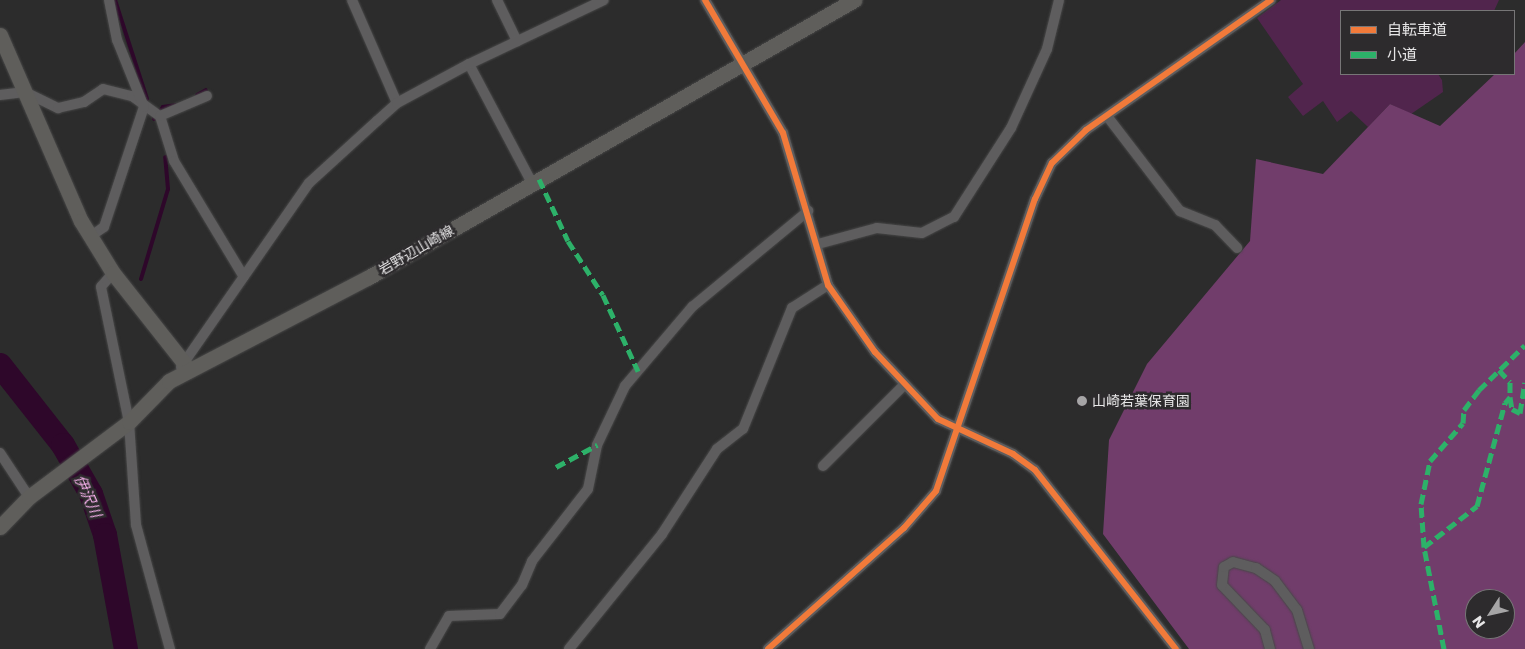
<!DOCTYPE html>
<meta charset="utf-8">
<style>
body{margin:0}
#map{position:relative;width:1525px;height:649px;overflow:hidden;background:#2c2c2c;font-family:Poppins,"Noto Sans JP",sans-serif}
div>[style]{position:absolute}
.green>*{inset:0;background:#51254d}
.forest>*{inset:0;background:#713d6b}
.stream>*{height:4px;margin:-2px;padding:0 2px;transform-origin:2px;border-radius:2px;background:#2e072a}
.river>*{height:24px;margin:-12px;padding:0 12px;transform-origin:12px;border-radius:12px;background:#2e072a}
.roads{filter:drop-shadow(0 0 1px #474747) drop-shadow(0 0 1px #474747)}
.street>*{height:10px;margin:-5px;padding:0 5px;transform-origin:5px;border-radius:5px;background:#5e5d5e}
.secondary>*{height:15px;margin:-7.5px;padding:0 7.5px;transform-origin:7.5px;border-radius:7.5px;background:#5f5e5b}
.quiet>*{height:5px;margin-top:-2.5px;transform-origin:0;background:repeating-linear-gradient(90deg,#2db169 0 10px,transparent 0 15px)}
.cycleway>*{height:6px;margin:-3px;padding:0 3px;transform-origin:3px;border-radius:3px;background:#f17a3a}
.dots>*{width:14px;height:14px;translate:-50% -50%;box-sizing:border-box;border:2px solid #2d2b2d;border-radius:50%}
span{translate:-50% -50%;white-space:nowrap;text-align:center;line-height:1.15;-webkit-text-stroke:5px #2d2b2d;paint-order:stroke}
.street-label{font-size:14px;color:#e7e6e7}
.poi-label{font-size:14px;color:#e7e6e7}
.left{translate:0 -50%;text-align:left}
.water-label{font-size:15px;color:#fab3ef;font-style:italic}
.legend{position:absolute;left:1340px;top:10px;width:175px;height:65px;box-sizing:border-box;background:#2d2b2d;border:1px solid #777677;margin:0;padding:6px 9px;list-style:none;font-size:15px;color:#e7e6e7}
.legend li{display:flex;align-items:center;gap:10px;height:25px}
.legend b{width:25px;border:1px solid #777677}
.north{position:absolute;left:1465px;top:589px;width:50px;height:50px;box-sizing:border-box;background:#2d2b2d;border:1px solid #777677;border-radius:50%;rotate:235deg;font-size:14px;font-weight:700;line-height:20px;text-align:center;color:#e7e6e7}
.north::after{content:'';display:block;margin:auto;width:18px;height:22px;background:#a6a5a6;clip-path:polygon(50% 0,100% 100%,50% 72%,0 100%)}
</style>
<div id="map">
<div class="green">
<div style="clip-path:polygon(1281px 0,1499px 0,1494px 11px,1341px 11px,1341px 74px,1438px 74px,1442px 80px,1443px 92px,1411px 114px,1390px 104px,1368px 127px,1351px 111px,1337px 122px,1323px 101px,1303px 116px,1288px 97px,1303px 84px,1257px 18px)"></div>
</div>
<div class="forest">
<div style="clip-path:polygon(evenodd,1525px 42px,1525px 649px,1189px 649px,1103px 534px,1109px 440px,1147px 364px,1250px 241px,1256px 159px,1323px 174px,1390px 104px,1440px 126px,1495px 74px,1514px 74px,1514px 54px,1525px 42px,1475px 599px,1505px 599px,1505px 629px,1475px 629px,1475px 599px)"></div>
</div>
<div class="stream">
<div style="left:115px;top:0;width:104px;rotate:72.1deg"></div>
<div style="left:197px;top:95px;width:10px;rotate:-29deg"></div>
<div style="left:154px;top:119px;width:15px;rotate:-53deg"></div>
<div style="left:163px;top:107px;width:12px;rotate:-9deg"></div>
<div style="left:141px;top:279px;width:94px;rotate:-73.3deg"></div>
<div style="left:168px;top:189px;width:32px;rotate:-95deg"></div>
</div>
<div class="river">
<div style="left:0;top:365px;width:102px;rotate:51.8deg"></div>
<div style="left:63px;top:445px;width:56px;rotate:60.3deg"></div>
<div style="left:91px;top:494px;width:43px;rotate:71.1deg"></div>
<div style="left:105px;top:535px;width:116px;rotate:79.6deg"></div>
</div>
<div class="roads">
<div class="street">
<div style="left:352px;top:0;width:112px;rotate:66.4deg"></div>
<div style="left:497px;top:0;width:46px;rotate:64deg"></div>
<div style="left:705px;top:0;width:154px;rotate:59.6deg"></div>
<div style="left:783px;top:133px;width:159px;rotate:73.5deg"></div>
<div style="left:828px;top:285px;width:82px;rotate:55deg"></div>
<div style="left:875px;top:352px;width:92px;rotate:46.8deg"></div>
<div style="left:938px;top:419px;width:83px;rotate:25deg"></div>
<div style="left:1013px;top:454px;width:27px;rotate:36deg"></div>
<div style="left:1035px;top:470px;width:228px;rotate:51.8deg"></div>
<div style="left:469px;top:64px;width:135px;rotate:62.1deg"></div>
<div style="left:0;top:95px;width:25px;rotate:-7deg"></div>
<div style="left:25px;top:92px;width:37px;rotate:26deg"></div>
<div style="left:58px;top:108px;width:27px;rotate:-13deg"></div>
<div style="left:84px;top:102px;width:23px;rotate:-34deg"></div>
<div style="left:103px;top:89px;width:30px;rotate:14deg"></div>
<div style="left:132px;top:96px;width:34px;rotate:36deg"></div>
<div style="left:160px;top:116px;width:47px;rotate:72.7deg"></div>
<div style="left:174px;top:161px;width:135px;rotate:58.9deg"></div>
<div style="left:160px;top:116px;width:51px;rotate:-23.1deg"></div>
<div style="left:1107px;top:116px;width:120px;rotate:52.5deg"></div>
<div style="left:1180px;top:211px;width:38px;rotate:22deg"></div>
<div style="left:1215px;top:225px;width:32px;rotate:46deg"></div>
<div style="left:91px;top:236px;width:16px;rotate:-35deg"></div>
<div style="left:104px;top:227px;width:126px;rotate:-71.6deg"></div>
<div style="left:144px;top:107px;width:72px;rotate:-111.9deg"></div>
<div style="left:117px;top:40px;width:41px;rotate:-101.3deg"></div>
<div style="left:818px;top:244px;width:61px;rotate:-15.2deg"></div>
<div style="left:877px;top:228px;width:45px;rotate:6.3deg"></div>
<div style="left:922px;top:233px;width:36px;rotate:-27deg"></div>
<div style="left:954px;top:217px;width:106px;rotate:-57.4deg"></div>
<div style="left:1011px;top:128px;width:87px;rotate:-65.5deg"></div>
<div style="left:1047px;top:49px;width:50px;rotate:-76.2deg"></div>
<div style="left:113px;top:273px;width:18px;rotate:131deg"></div>
<div style="left:101px;top:287px;width:138px;rotate:78.3deg"></div>
<div style="left:129px;top:422px;width:103px;rotate:86.1deg"></div>
<div style="left:136px;top:525px;width:129px;rotate:74.7deg"></div>
<div style="left:181px;top:367px;width:224px;rotate:-55.2deg"></div>
<div style="left:309px;top:183px;width:92px;rotate:-42.4deg"></div>
<div style="left:377px;top:121px;width:27px;rotate:-42deg"></div>
<div style="left:397px;top:103px;width:82px;rotate:-28.4deg"></div>
<div style="left:469px;top:64px;width:149px;rotate:-25.4deg"></div>
<div style="left:0;top:453px;width:53px;rotate:56.6deg"></div>
<div style="left:823px;top:466px;width:113px;rotate:-45deg"></div>
<div style="left:430px;top:649px;width:38px;rotate:-60deg"></div>
<div style="left:449px;top:616px;width:51px;rotate:-2.2deg"></div>
<div style="left:500px;top:614px;width:36px;rotate:-53deg"></div>
<div style="left:522px;top:585px;width:26px;rotate:-67deg"></div>
<div style="left:532px;top:561px;width:91px;rotate:-52.1deg"></div>
<div style="left:588px;top:489px;width:45px;rotate:-78.4deg"></div>
<div style="left:597px;top:445px;width:65px;rotate:-64.6deg"></div>
<div style="left:625px;top:386px;width:104px;rotate:-49.7deg"></div>
<div style="left:692px;top:307px;width:151px;rotate:-39.6deg"></div>
<div style="left:569px;top:649px;width:148px;rotate:-51deg"></div>
<div style="left:662px;top:534px;width:101px;rotate:-57.1deg"></div>
<div style="left:717px;top:449px;width:33px;rotate:-38deg"></div>
<div style="left:743px;top:429px;width:131px;rotate:-68deg"></div>
<div style="left:792px;top:308px;width:43px;rotate:-32.6deg"></div>
<div style="left:768px;top:649px;width:182px;rotate:-41.7deg"></div>
<div style="left:904px;top:528px;width:49px;rotate:-49.1deg"></div>
<div style="left:936px;top:491px;width:308px;rotate:-71.3deg"></div>
<div style="left:1035px;top:199px;width:40px;rotate:-65deg"></div>
<div style="left:1052px;top:163px;width:47px;rotate:-44.1deg"></div>
<div style="left:1086px;top:130px;width:226px;rotate:-35.1deg"></div>
<div style="left:1270px;top:649px;width:20px;rotate:-105deg"></div>
<div style="left:1265px;top:630px;width:62px;rotate:-133.7deg"></div>
<div style="left:1222px;top:585px;width:18px;rotate:-84deg"></div>
<div style="left:1224px;top:567px;width:10px;rotate:-29deg"></div>
<div style="left:1233px;top:562px;width:24px;rotate:15deg"></div>
<div style="left:1256px;top:568px;width:23px;rotate:34deg"></div>
<div style="left:1275px;top:581px;width:36px;rotate:53deg"></div>
<div style="left:1297px;top:610px;width:41px;rotate:72.9deg"></div>
</div>
<div class="secondary">
<div style="left:0;top:35px;width:203px;rotate:66.5deg"></div>
<div style="left:81px;top:221px;width:61px;rotate:58.4deg"></div>
<div style="left:113px;top:273px;width:115px;rotate:51.7deg"></div>
<div style="left:0;top:527px;width:42px;rotate:-46deg"></div>
<div style="left:29px;top:497px;width:125px;rotate:-36.9deg"></div>
<div style="left:129px;top:422px;width:57px;rotate:-45.7deg"></div>
<div style="left:169px;top:381px;width:225px;rotate:-27.5deg"></div>
<div style="left:369px;top:277px;width:559px;rotate:-29.73deg"></div>
</div>
</div>
<div class="quiet">
<div style="left:539px;top:179px;width:68px;rotate:64.9deg"></div>
<div style="left:568px;top:241px;width:64px;rotate:57.1deg"></div>
<div style="left:603px;top:295px;width:84px;rotate:65.3deg"></div>
<div style="left:1499px;top:370px;width:16px;rotate:47deg"></div>
<div style="left:1510px;top:382px;width:15px;rotate:90deg"></div>
<div style="left:556px;top:467px;width:47px;rotate:-28.2deg"></div>
<div style="left:1424px;top:547px;width:67px;rotate:-37.7deg"></div>
<div style="left:1477px;top:506px;width:107px;rotate:-74.8deg"></div>
<div style="left:1505px;top:403px;width:8px;rotate:-50deg"></div>
<div style="left:1510px;top:397px;width:12px;rotate:81deg"></div>
<div style="left:1512px;top:409px;width:9px;rotate:27deg"></div>
<div style="left:1520px;top:413px;width:31px;rotate:-81deg"></div>
<div style="left:1444px;top:649px;width:104px;rotate:-101.1deg"></div>
<div style="left:1424px;top:547px;width:43px;rotate:-94deg"></div>
<div style="left:1421px;top:504px;width:44px;rotate:-78.2deg"></div>
<div style="left:1430px;top:461px;width:50px;rotate:-49deg"></div>
<div style="left:1463px;top:423px;width:13px;rotate:-86deg"></div>
<div style="left:1464px;top:410px;width:25px;rotate:-53deg"></div>
<div style="left:1479px;top:390px;width:64px;rotate:-44.4deg"></div>
</div>
<div class="cycleway">
<div style="left:705px;top:0;width:154px;rotate:59.6deg"></div>
<div style="left:783px;top:133px;width:159px;rotate:73.5deg"></div>
<div style="left:828px;top:285px;width:82px;rotate:55deg"></div>
<div style="left:875px;top:352px;width:92px;rotate:46.8deg"></div>
<div style="left:938px;top:419px;width:83px;rotate:25deg"></div>
<div style="left:1013px;top:454px;width:27px;rotate:36deg"></div>
<div style="left:1035px;top:470px;width:228px;rotate:51.8deg"></div>
<div style="left:768px;top:649px;width:182px;rotate:-41.7deg"></div>
<div style="left:904px;top:528px;width:49px;rotate:-49.1deg"></div>
<div style="left:936px;top:491px;width:308px;rotate:-71.3deg"></div>
<div style="left:1035px;top:199px;width:40px;rotate:-65deg"></div>
<div style="left:1052px;top:163px;width:47px;rotate:-44.1deg"></div>
<div style="left:1086px;top:130px;width:226px;rotate:-35.1deg"></div>
</div>
<div class="dots">
<div style="left:1082px;top:401px;background:#a6a5a6"></div>
</div>
<div class="street-label">
<span style="left:416px;top:250px;rotate:-30deg">岩野辺山崎線</span>
</div>
<div class="poi-label">
<span class="left" style="left:1092px;top:401px">山崎若葉保育園</span>
</div>
<div class="water-label">
<span style="left:88px;top:496px;rotate:66deg">伊沢川</span>
</div>
<ul class="legend">
<li><b style="height:6px;background:#f17a3a"></b>自転車道</li>
<li><b style="height:6px;background:#2db169"></b>小道</li>
</ul>
<div class="north">N</div>
</div>
